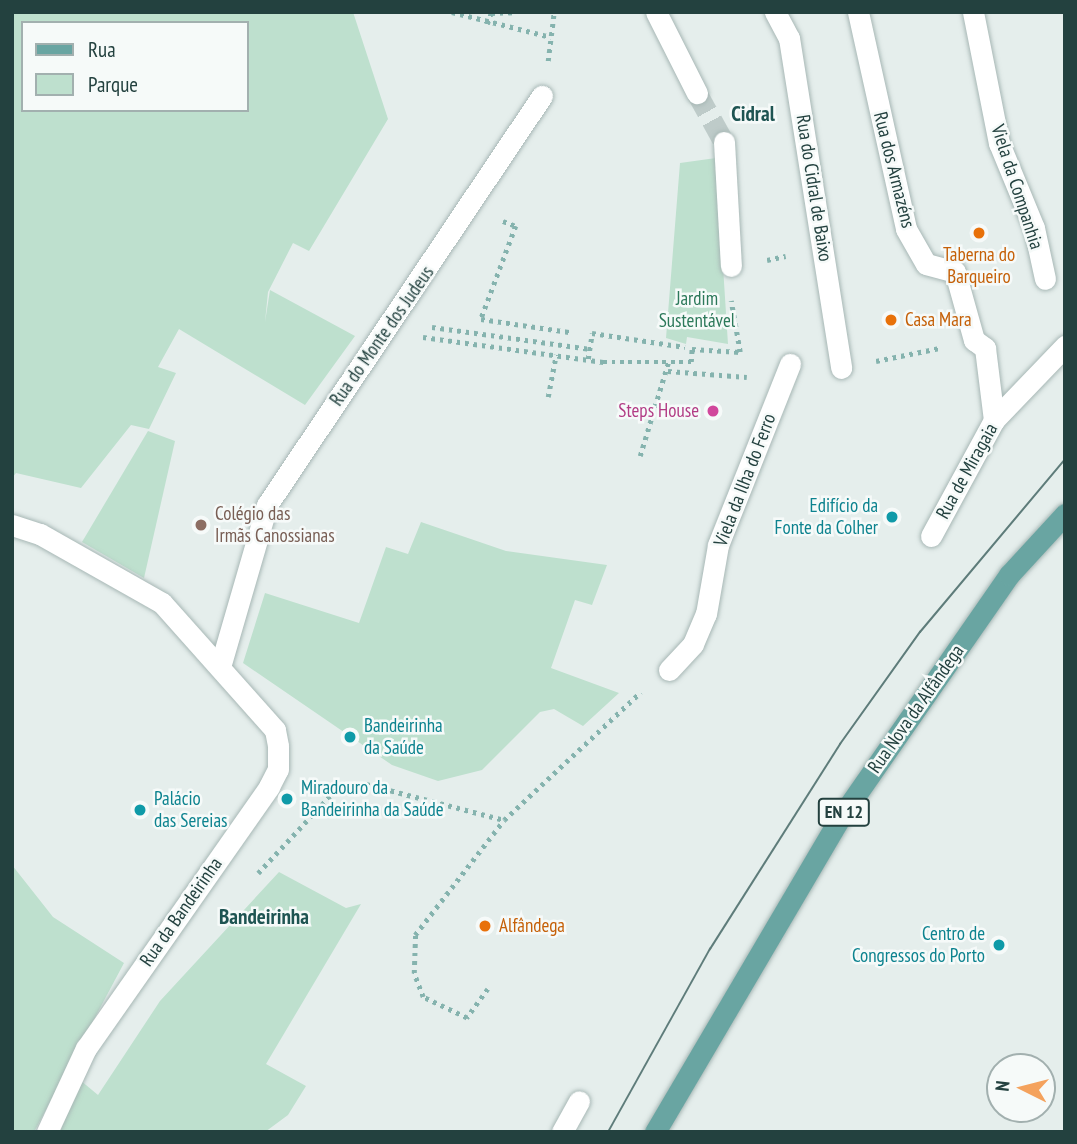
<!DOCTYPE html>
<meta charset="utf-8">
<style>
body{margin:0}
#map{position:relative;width:1077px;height:1144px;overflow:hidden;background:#e5eeec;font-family:"PT Sans Narrow",sans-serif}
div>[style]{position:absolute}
.green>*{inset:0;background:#bee0ce}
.minor-tunnel>*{height:21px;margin-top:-10.5px;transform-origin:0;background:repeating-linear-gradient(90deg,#becbc9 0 21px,transparent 0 31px)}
.path>*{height:4.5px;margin-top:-2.25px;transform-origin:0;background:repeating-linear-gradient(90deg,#85b3ae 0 3.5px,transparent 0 8.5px)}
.roads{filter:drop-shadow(0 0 2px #a7b7b5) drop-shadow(0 0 2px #a7b7b5)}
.minor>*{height:21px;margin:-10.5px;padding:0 10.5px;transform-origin:10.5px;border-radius:10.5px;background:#fff}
.major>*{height:21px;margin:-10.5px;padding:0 10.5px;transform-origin:10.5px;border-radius:10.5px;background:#69a5a2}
.tram>*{height:2px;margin:-1px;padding:0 1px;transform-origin:1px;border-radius:1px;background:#5e7c7a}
.dots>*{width:19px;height:19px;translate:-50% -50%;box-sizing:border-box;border:4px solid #f6faf9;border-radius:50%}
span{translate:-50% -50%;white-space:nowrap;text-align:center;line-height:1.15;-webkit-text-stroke:5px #f6faf9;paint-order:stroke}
.shield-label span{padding:2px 5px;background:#f6faf9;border:2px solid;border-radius:5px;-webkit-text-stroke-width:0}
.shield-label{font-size:18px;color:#23413f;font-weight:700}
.street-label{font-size:19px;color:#23413f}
.food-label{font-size:19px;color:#c56008}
.left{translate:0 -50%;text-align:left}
.park-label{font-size:19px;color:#2c795a}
.hotel-label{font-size:19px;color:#b23c85}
.right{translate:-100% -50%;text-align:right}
.culture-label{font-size:19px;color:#0d838f}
.education-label{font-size:19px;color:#785e54}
.neighbourhood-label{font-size:21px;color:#1e5452;font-weight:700}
.frame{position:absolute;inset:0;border:14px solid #23413f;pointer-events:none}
.legend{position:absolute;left:21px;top:21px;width:228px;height:91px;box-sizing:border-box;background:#f6faf9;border:2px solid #a2b0af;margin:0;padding:9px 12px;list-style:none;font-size:21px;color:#23413f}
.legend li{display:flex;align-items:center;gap:14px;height:35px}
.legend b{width:35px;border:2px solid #a2b0af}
.north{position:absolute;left:986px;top:1053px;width:70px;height:70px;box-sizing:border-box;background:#f6faf9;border:2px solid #a2b0af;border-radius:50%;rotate:276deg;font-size:19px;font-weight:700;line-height:28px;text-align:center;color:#23413f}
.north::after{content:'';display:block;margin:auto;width:24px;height:32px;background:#f4a25d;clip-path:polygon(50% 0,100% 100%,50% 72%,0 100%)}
</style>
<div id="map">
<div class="green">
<div style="clip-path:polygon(evenodd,12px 12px,353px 12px,388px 119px,309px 251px,293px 243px,268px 292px,265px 322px,270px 290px,355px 336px,305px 405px,179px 329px,158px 367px,176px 373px,149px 429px,131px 425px,81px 488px,16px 473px,12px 478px,12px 12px,23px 23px,247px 23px,247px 110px,23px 110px,23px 23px)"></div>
<div style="clip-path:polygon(716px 158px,728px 344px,687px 337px,686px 344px,666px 338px,680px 163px)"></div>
<div style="clip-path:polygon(148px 431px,175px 441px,144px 578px,82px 542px)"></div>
<div style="clip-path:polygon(421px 522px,506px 551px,607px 565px,592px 605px,575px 600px,551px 668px,619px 693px,583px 726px,554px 709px,540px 712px,482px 770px,438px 781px,392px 765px,243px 663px,265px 593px,359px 623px,386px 547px,408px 554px)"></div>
<div style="clip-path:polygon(12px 865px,53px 917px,124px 963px,34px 1132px,12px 1132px)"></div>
<div style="clip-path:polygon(279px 872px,346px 908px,361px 904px,266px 1064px,306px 1086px,288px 1115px,265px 1132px,60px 1132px,80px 1080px,98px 1095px,160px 1001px)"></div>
</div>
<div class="minor-tunnel">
<div style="left:697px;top:93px;width:56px;rotate:61.1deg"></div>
</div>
<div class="path">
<div style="left:452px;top:12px;width:102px;rotate:14.2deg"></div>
<div style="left:487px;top:24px;width:12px;rotate:-70deg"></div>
<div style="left:491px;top:13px;width:24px;rotate:-2deg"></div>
<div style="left:548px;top:61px;width:49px;rotate:-83deg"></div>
<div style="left:503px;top:221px;width:14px;rotate:21deg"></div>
<div style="left:516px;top:226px;width:99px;rotate:110.6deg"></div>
<div style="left:481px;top:319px;width:89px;rotate:8.4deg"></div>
<div style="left:767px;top:260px;width:19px;rotate:-12deg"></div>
<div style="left:432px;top:327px;width:160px;rotate:7.9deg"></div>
<div style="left:423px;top:337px;width:182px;rotate:7.9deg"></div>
<div style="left:603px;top:362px;width:88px"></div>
<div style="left:691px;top:362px;width:13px;rotate:-86deg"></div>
<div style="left:692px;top:349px;width:48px;rotate:3.6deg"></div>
<div style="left:740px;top:352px;width:52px;rotate:-100deg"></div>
<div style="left:588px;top:359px;width:26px;rotate:-81deg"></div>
<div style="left:592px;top:333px;width:94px;rotate:8.6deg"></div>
<div style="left:876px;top:361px;width:65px;rotate:-11.5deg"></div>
<div style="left:668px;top:371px;width:79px;rotate:4.3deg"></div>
<div style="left:548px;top:397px;width:43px;rotate:-79.2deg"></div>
<div style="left:640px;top:456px;width:100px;rotate:-73.2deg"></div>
<div style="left:258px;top:873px;width:120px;rotate:-47deg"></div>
<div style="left:340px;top:785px;width:26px;rotate:-2deg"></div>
<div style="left:366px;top:784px;width:143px;rotate:14.6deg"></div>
<div style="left:504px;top:820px;width:187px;rotate:-43.1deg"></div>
<div style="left:488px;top:989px;width:36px;rotate:126deg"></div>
<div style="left:467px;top:1018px;width:49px;rotate:-154.5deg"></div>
<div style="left:423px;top:997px;width:26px;rotate:-111deg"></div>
<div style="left:414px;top:973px;width:38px;rotate:-88deg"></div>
<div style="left:415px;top:935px;width:145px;rotate:-52.3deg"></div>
</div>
<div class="roads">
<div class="minor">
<div style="left:656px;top:12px;width:91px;rotate:63.2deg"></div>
<div style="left:775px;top:12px;width:30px;rotate:62deg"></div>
<div style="left:789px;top:38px;width:334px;rotate:81deg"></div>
<div style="left:858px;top:12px;width:222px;rotate:77.5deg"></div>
<div style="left:906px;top:229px;width:40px;rotate:60.3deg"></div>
<div style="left:926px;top:264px;width:30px;rotate:15deg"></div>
<div style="left:955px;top:272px;width:71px;rotate:74.4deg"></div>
<div style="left:974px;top:340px;width:14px;rotate:36deg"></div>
<div style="left:985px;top:348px;width:73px;rotate:82.9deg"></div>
<div style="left:973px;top:12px;width:134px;rotate:78.8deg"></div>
<div style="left:999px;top:143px;width:92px;rotate:67.6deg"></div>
<div style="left:1034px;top:228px;width:52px;rotate:77.8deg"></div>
<div style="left:724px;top:142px;width:124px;rotate:86.8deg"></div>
<div style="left:12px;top:525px;width:29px;rotate:18deg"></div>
<div style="left:40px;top:534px;width:140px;rotate:29.5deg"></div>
<div style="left:162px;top:603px;width:170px;rotate:48.3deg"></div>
<div style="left:275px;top:730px;width:16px;rotate:79deg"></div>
<div style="left:278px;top:746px;width:23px;rotate:90deg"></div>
<div style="left:278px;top:769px;width:20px;rotate:117deg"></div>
<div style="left:269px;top:787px;width:319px;rotate:125deg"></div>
<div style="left:86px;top:1048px;width:93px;rotate:114.9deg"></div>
<div style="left:931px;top:536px;width:132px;rotate:-61.5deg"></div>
<div style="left:994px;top:420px;width:103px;rotate:-46.2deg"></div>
<div style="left:220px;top:667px;width:169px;rotate:-73.8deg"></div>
<div style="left:267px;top:505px;width:493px;rotate:-56.1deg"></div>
<div style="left:669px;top:670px;width:35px;rotate:-47deg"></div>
<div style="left:693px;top:644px;width:33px;rotate:-67deg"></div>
<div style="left:706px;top:614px;width:70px;rotate:-80.1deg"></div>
<div style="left:718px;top:545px;width:195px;rotate:-68.3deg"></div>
<div style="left:562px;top:1132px;width:35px;rotate:-61deg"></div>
</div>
<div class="major">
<div style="left:655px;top:1132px;width:361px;rotate:-59.5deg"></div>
<div style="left:838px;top:821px;width:300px;rotate:-55.2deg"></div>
<div style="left:1009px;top:575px;width:83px;rotate:-47.4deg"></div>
</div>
</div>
<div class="tram">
<div style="left:608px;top:1132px;width:210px;rotate:-60.9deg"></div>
<div style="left:710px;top:949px;width:243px;rotate:-57.6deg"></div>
<div style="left:840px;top:744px;width:138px;rotate:-54.5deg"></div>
<div style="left:920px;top:632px;width:226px;rotate:-50deg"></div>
</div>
<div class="dots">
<div style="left:979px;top:233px;background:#e8710a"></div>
<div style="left:891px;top:320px;background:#e8710a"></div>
<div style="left:713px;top:411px;background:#d1479c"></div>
<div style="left:892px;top:517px;background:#0f9aa8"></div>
<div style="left:201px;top:525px;background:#8d6e63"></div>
<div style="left:350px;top:737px;background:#0f9aa8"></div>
<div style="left:287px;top:799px;background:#0f9aa8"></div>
<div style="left:140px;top:810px;background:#0f9aa8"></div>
<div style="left:485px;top:926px;background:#e8710a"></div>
<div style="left:999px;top:945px;background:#0f9aa8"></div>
</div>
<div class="shield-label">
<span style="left:844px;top:812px">EN 12</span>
</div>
<div class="street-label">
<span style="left:894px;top:170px;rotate:76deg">Rua dos Armazéns</span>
<span style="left:1017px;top:187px;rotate:72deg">Viela da Companhia</span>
<span style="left:814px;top:188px;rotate:81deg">Rua do Cidral de Baixo</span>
<span style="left:382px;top:336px;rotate:-55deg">Rua do Monte dos Judeus</span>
<span style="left:967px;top:471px;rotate:-61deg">Rua de Miragaia</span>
<span style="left:745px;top:480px;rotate:-69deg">Viela da Ilha do Ferro</span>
<span style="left:916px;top:709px;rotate:-55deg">Rua Nova da Alfândega</span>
<span style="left:181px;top:912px;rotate:-55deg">Rua da Bandeirinha</span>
</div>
<div class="food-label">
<span style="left:979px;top:266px">Taberna do<br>Barqueiro</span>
<span class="left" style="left:905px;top:320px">Casa Mara</span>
<span class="left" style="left:499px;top:926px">Alfândega</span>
</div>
<div class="park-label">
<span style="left:697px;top:310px">Jardim<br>Sustentável</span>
</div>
<div class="hotel-label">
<span class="right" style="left:699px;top:411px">Steps House</span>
</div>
<div class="culture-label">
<span class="right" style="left:878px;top:517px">Edifício da<br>Fonte da Colher</span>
<span class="left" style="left:364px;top:737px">Bandeirinha<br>da Saúde</span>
<span class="left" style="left:301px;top:799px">Miradouro da<br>Bandeirinha da Saúde</span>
<span class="left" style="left:154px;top:810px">Palácio<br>das Sereias</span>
<span class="right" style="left:985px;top:945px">Centro de<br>Congressos do Porto</span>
</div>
<div class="education-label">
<span class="left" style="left:215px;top:525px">Colégio das<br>Irmãs Canossianas</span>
</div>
<div class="neighbourhood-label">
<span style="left:753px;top:114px">Cidral</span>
<span style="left:264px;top:917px">Bandeirinha</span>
</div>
<div class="frame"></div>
<ul class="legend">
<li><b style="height:9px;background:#69a5a2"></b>Rua</li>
<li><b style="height:19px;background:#bee0ce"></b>Parque</li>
</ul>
<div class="north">N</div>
</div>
